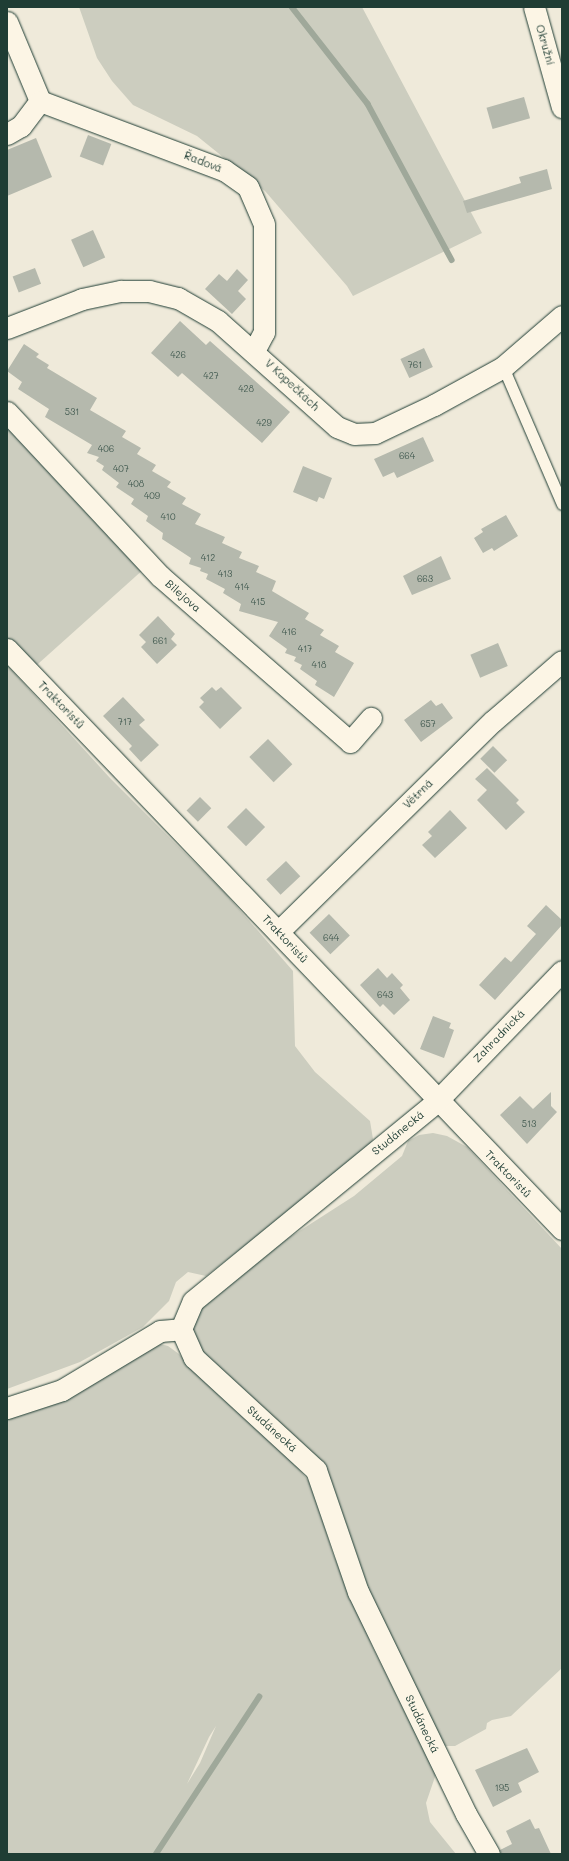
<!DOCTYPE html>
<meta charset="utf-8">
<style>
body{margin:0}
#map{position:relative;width:569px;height:1861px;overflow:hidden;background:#efeada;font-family:Mali,sans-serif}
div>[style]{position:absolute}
.green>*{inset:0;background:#cccdbf}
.stream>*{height:5.5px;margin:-2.75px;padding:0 2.75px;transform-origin:2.75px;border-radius:2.75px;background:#9fa89a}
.building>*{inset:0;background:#b5b9ad;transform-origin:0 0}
.roads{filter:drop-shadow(0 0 1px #1f3d34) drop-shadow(0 0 1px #1f3d34)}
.service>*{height:11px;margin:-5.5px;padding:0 5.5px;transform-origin:5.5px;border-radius:5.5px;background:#fcf5e5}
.minor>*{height:21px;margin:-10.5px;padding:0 10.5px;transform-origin:10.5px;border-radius:10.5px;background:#fcf5e5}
span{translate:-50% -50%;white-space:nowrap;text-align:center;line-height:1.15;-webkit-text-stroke:3px #fcf5e5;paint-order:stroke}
.number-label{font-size:9px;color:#445c52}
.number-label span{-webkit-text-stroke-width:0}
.street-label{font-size:11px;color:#1f3d34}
.frame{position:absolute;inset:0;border:8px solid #1f3d34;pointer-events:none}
</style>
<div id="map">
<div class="green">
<div style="clip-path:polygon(79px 7px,362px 7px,482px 233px,353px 296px,347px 286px,265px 191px,197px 136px,133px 105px,112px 81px,97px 58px)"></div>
<div style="clip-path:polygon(7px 427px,145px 568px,29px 672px,7px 649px)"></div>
<div style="clip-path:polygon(7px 665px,110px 778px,224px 892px,293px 971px,295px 1046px,315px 1072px,370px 1121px,373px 1139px,370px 1148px,206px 1276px,188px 1272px,176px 1282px,169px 1301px,143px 1327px,80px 1362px,7px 1389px)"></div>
<div style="clip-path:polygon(433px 1133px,447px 1136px,467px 1147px,562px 1249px,562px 1668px,511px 1716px,492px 1720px,487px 1723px,486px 1729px,455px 1746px,442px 1746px,352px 1557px,325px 1478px,199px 1353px,192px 1328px,195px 1313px,273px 1248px,354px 1196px,402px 1156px,408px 1141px,419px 1135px)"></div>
<div style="clip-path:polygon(evenodd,156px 1343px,168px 1346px,179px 1354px,235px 1410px,286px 1453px,311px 1484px,333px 1554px,373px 1648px,436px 1774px,426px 1803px,430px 1822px,456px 1854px,7px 1854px,7px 1412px,156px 1343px,216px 1726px,200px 1763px,187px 1784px,209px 1737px,216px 1726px)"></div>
</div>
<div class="stream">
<div style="left:292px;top:7px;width:123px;rotate:51.9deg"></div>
<div style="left:368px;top:104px;width:177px;rotate:61.7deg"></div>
<div style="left:156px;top:1854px;width:188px;rotate:-56.7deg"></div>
</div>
<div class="building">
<div style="left:524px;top:97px;width:22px;height:39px;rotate:74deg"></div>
<div style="left:88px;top:135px;width:25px;height:23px;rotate:21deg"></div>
<div style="clip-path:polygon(36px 138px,52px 177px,7px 196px,7px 150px)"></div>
<div style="clip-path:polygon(547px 169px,552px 189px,467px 213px,463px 201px,521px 183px,519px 177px)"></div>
<div style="left:93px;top:230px;width:30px;height:24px;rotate:66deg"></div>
<div style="left:35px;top:268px;width:17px;height:24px;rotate:69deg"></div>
<div style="clip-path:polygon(237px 269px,248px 280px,238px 291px,246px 299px,232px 314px,205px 289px,219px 274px,227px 281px)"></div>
<div style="clip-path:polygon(180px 321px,206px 345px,210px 341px,290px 412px,262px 443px,182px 373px,178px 377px,151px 353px)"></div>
<div style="clip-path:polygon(24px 344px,39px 354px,36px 357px,49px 365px,47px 368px,97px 398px,90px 410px,126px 431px,122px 437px,141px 448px,137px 454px,156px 465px,152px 471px,171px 482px,167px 487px,186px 498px,182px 504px,201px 514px,195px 524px,225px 537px,222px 543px,242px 552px,239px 558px,259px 566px,256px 572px,276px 581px,272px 591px,309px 613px,305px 619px,324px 630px,320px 635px,339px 646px,335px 652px,354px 663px,334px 697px,315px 685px,317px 681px,300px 669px,302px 665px,294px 661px,296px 657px,285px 653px,287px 649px,269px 636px,278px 622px,239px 611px,241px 604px,223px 593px,225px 589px,206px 579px,208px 574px,200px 571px,201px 568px,189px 564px,191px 558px,162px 539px,163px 533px,146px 521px,148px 516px,131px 504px,134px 499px,116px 487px,119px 483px,102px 470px,104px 466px,96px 461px,99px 457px,87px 453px,92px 445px,45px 417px,49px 409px,18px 389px,22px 382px,7px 371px)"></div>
<div style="left:424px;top:348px;width:21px;height:26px;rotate:65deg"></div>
<div style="clip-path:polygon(423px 437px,434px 461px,397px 478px,394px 472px,383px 477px,374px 459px)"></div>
<div style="clip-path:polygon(303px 466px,332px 478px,324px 499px,319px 497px,317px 502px,293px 492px)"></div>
<div style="clip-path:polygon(506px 515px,518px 536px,494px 551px,492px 548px,483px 553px,474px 538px,483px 532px,481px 529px)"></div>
<div style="clip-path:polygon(441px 556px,451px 579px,412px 595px,403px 576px)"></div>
<div style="clip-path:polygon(158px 616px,175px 634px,171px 639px,177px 645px,157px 664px,141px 647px,146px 642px,139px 635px)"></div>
<div style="left:498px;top:643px;width:25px;height:30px;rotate:67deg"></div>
<div style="clip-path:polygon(212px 687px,216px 691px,221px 687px,242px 708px,220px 729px,199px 707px,204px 702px,200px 698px)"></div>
<div style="clip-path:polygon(123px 697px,145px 720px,139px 725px,159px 745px,141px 762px,129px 749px,132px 746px,103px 716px)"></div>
<div style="clip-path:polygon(431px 700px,436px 706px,442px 703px,453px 718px,421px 742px,404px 720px)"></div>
<div style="left:268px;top:739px;width:35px;height:26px;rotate:46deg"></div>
<div style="left:493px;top:746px;width:20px;height:18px;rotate:45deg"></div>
<div style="clip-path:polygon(487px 768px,519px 800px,516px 803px,525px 812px,506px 830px,477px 800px,487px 790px,475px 779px)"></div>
<div style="left:200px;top:797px;width:16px;height:19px;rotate:45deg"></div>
<div style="left:246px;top:808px;width:27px;height:27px;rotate:45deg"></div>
<div style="clip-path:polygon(450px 810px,467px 828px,435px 858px,422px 845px,432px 836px,428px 832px)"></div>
<div style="left:286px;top:861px;width:21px;height:27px;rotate:47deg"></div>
<div style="clip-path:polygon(546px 905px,562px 920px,562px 925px,495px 1000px,479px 985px,505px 957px,511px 962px,536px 934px,527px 926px)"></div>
<div style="left:329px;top:914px;width:30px;height:27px;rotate:46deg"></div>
<div style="clip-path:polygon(378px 968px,387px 978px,392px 973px,403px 985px,400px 988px,410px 1000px,394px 1015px,383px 1004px,380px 1007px,360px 985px)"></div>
<div style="clip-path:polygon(433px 1016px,451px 1023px,449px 1028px,454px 1030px,444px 1058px,420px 1049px)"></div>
<div style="clip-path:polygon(551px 1092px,551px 1106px,557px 1112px,527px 1144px,500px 1115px,520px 1096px,533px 1109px)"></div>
<div style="clip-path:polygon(527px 1748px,539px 1772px,518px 1783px,522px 1792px,493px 1807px,475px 1770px)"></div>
<div style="clip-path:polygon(530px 1819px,535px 1829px,539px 1828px,551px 1854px,501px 1854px,500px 1850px,512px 1844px,506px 1831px)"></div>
</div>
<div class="roads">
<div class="service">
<div style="left:503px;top:367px;width:149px;rotate:66.7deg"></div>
</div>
<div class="minor">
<div style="left:534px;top:7px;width:104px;rotate:74.4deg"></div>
<div style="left:7px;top:22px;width:86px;rotate:67.3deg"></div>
<div style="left:40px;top:101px;width:197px;rotate:20.6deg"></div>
<div style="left:224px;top:170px;width:29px;rotate:35deg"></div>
<div style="left:248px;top:187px;width:40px;rotate:66.6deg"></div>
<div style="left:264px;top:224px;width:108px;rotate:90deg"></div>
<div style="left:264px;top:332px;width:21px;rotate:118deg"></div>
<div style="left:7px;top:134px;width:16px;rotate:-30deg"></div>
<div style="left:21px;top:126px;width:31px;rotate:-53deg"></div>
<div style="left:7px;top:328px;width:80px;rotate:-21.1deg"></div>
<div style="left:82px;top:299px;width:40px;rotate:-12deg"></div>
<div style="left:121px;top:291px;width:28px"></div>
<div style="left:149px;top:291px;width:30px;rotate:14deg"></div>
<div style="left:178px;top:298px;width:46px;rotate:29.9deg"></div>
<div style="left:218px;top:321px;width:159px;rotate:41.7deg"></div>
<div style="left:337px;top:427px;width:18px;rotate:22deg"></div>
<div style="left:354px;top:434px;width:21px;rotate:-3deg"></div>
<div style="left:375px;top:433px;width:65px;rotate:-25.4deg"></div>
<div style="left:434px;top:405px;width:79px;rotate:-28.8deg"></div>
<div style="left:503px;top:367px;width:78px;rotate:-40.8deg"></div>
<div style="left:7px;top:412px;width:224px;rotate:47deg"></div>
<div style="left:160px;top:576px;width:252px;rotate:41.1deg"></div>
<div style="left:350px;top:742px;width:32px;rotate:-49deg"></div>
<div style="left:7px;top:649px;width:803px;rotate:46.26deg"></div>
<div style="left:278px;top:932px;width:301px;rotate:-44.5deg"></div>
<div style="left:493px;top:721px;width:91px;rotate:-41deg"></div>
<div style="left:7px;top:1408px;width:58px;rotate:-18.1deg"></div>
<div style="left:62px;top:1390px;width:114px;rotate:-31deg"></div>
<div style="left:160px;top:1331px;width:21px;rotate:-5deg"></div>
<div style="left:489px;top:1854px;width:46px;rotate:-119.9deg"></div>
<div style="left:466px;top:1814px;width:247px;rotate:-115.9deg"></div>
<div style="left:358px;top:1592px;width:129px;rotate:-109deg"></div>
<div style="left:316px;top:1470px;width:166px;rotate:-137.4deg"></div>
<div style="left:194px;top:1358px;width:32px;rotate:-114deg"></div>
<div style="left:181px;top:1329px;width:30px;rotate:-67deg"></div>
<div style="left:193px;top:1301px;width:315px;rotate:-39.3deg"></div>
<div style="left:437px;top:1101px;width:180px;rotate:-46.1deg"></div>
</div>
</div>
<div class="number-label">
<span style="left:178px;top:355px">426</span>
<span style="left:415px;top:365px">761</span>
<span style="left:211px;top:376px">427</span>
<span style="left:246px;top:389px">428</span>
<span style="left:72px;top:412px">531</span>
<span style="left:264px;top:423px">429</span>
<span style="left:106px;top:449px">406</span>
<span style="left:407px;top:456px">664</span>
<span style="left:121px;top:469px">407</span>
<span style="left:136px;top:484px">408</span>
<span style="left:152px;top:496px">409</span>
<span style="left:168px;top:517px">410</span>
<span style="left:208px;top:558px">412</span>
<span style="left:225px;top:574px">413</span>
<span style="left:425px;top:579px">663</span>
<span style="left:242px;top:587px">414</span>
<span style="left:258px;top:602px">415</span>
<span style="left:289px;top:632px">416</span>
<span style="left:160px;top:641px">661</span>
<span style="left:305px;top:649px">417</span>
<span style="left:319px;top:665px">418</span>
<span style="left:125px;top:722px">717</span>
<span style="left:428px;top:724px">657</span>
<span style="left:331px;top:938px">644</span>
<span style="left:385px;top:995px">643</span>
<span style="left:529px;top:1124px">513</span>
<span style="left:502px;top:1788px">195</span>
</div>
<div class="street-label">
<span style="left:545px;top:45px;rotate:74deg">Okružní</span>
<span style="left:203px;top:162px;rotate:21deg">Řadová</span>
<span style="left:292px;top:385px;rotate:43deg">V Kopečkách</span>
<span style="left:183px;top:596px;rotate:41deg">Bilejova</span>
<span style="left:61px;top:705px;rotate:46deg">Traktoristů</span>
<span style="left:418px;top:794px;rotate:-44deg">Větrná</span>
<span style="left:285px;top:939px;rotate:47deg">Traktoristů</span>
<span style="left:499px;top:1036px;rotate:-46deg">Zahradnická</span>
<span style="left:398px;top:1133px;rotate:-39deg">Studánecká</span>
<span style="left:508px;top:1174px;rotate:46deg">Traktoristů</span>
<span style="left:272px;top:1429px;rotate:42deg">Studánecká</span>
<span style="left:422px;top:1724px;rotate:64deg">Studánecká</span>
</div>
<div class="frame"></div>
</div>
